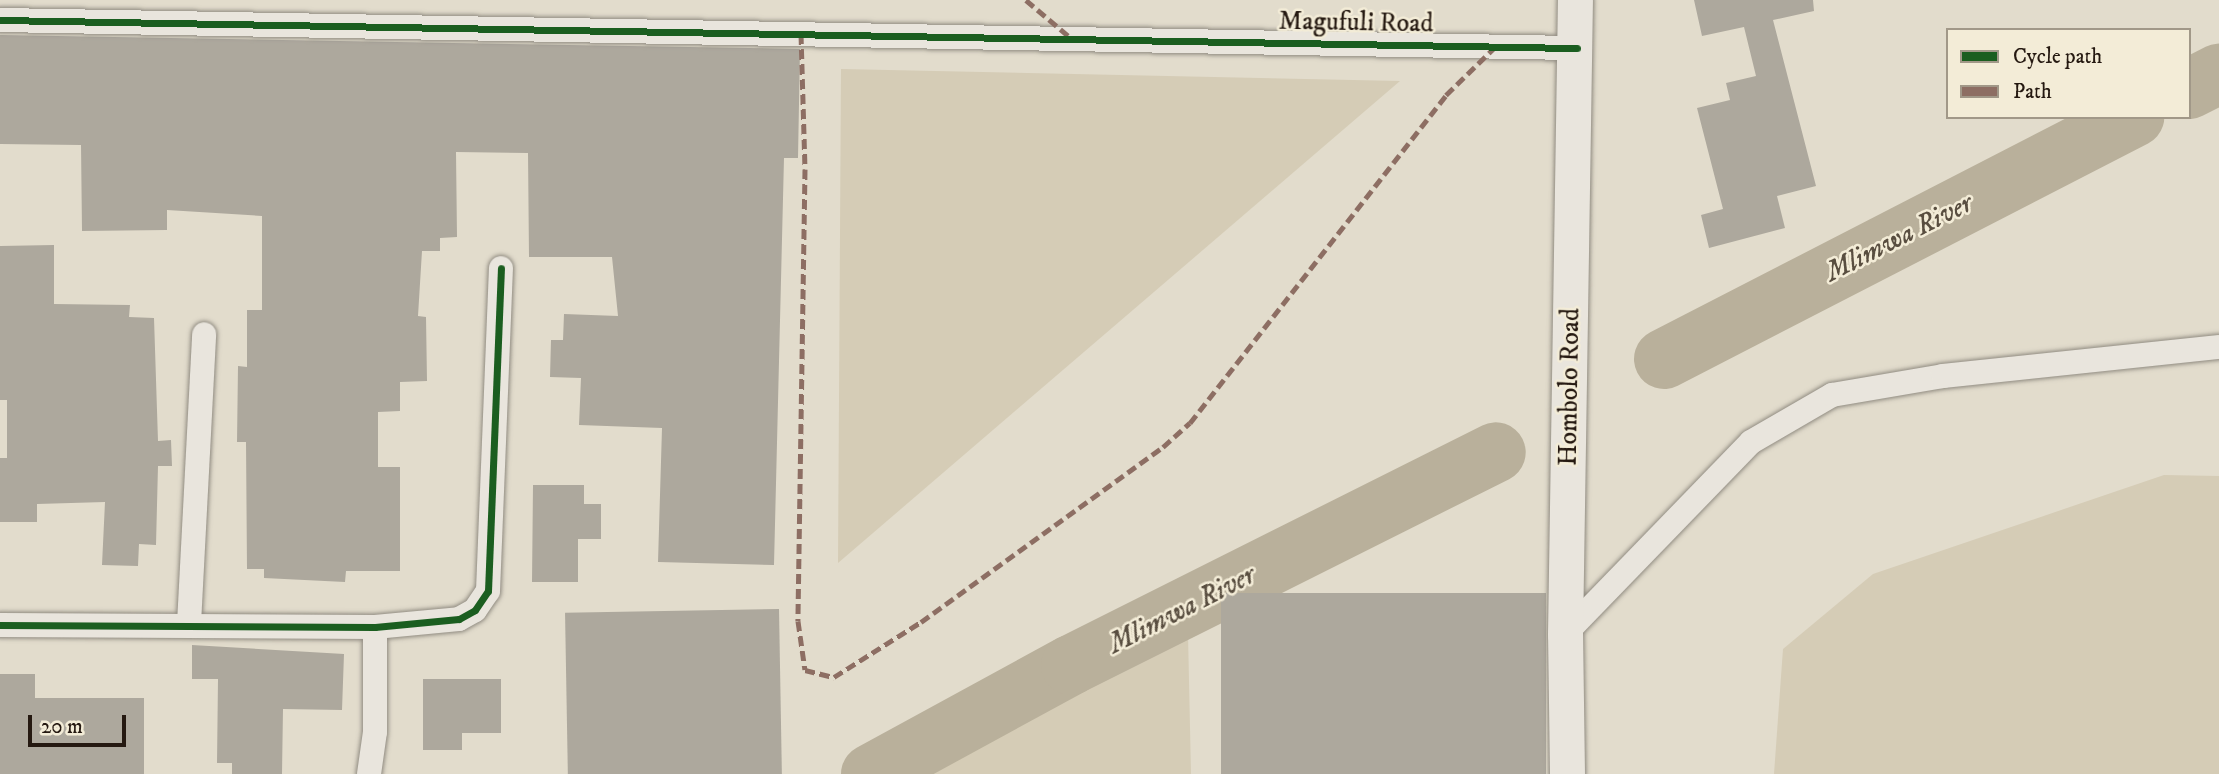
<!DOCTYPE html>
<style>
body{margin:0}
#map{position:relative;width:2219px;height:774px;overflow:hidden;background:#e2dccc;font-family:"IM FELL DW Pica",serif}
div>[style]{position:absolute}
.green>*{inset:0;background:#d5ccb6}
.river>*{height:60px;margin:-30px;padding:0 30px;transform-origin:30px;border-radius:30px;background:#b9b09b}
.building>*{inset:0;background:#ada89d;transform-origin:0 0}
.roads{filter:drop-shadow(0 0 2px #918c82) drop-shadow(0 0 2px #918c82)}
.street>*{height:24px;margin:-12px;padding:0 12px;transform-origin:12px;border-radius:12px;background:#e9e5dd}
.secondary>*{height:35px;margin:-17.5px;padding:0 17.5px;transform-origin:17.5px;border-radius:17.5px;background:#e9e5dd}
.quiet>*{height:5px;margin-top:-2.5px;transform-origin:0;background:repeating-linear-gradient(90deg,#8d6e63 0 10px,transparent 0 15px)}
.cycleway>*{height:7px;margin:-3.5px;padding:0 3.5px;transform-origin:3.5px;border-radius:3.5px;background:#1b5e20}
span{translate:-50% -50%;white-space:nowrap;text-align:center;line-height:1.15;-webkit-text-stroke:5px #f3ecd7;paint-order:stroke}
.street-label{font-size:26px;color:#251911}
.water-label{font-size:28px;color:#594e40;font-style:italic}
.legend{position:absolute;left:1946px;top:28px;width:245px;height:91px;box-sizing:border-box;background:#f3ecd7;border:2px solid #a19888;margin:0;padding:9px 12px;list-style:none;font-size:21px;color:#251911}
.legend li{display:flex;align-items:center;gap:14px;height:35px}
.legend b{width:35px;border:2px solid #a19888}
.scale{position:absolute;left:28px;top:715px;width:98px;height:32px;box-sizing:border-box;border:4px solid #251911;border-top:0;padding-left:9px;font-size:21px;line-height:24px;white-space:nowrap;color:#251911;-webkit-text-stroke:5px #f3ecd7;paint-order:stroke}
</style>
<div id="map">
<div class="green">
<div style="clip-path:polygon(841px 69px,1400px 81px,838px 563px)"></div>
<div style="clip-path:polygon(2164px 475px,2219px 476px,2219px 774px,1774px 774px,1783px 649px,1873px 574px)"></div>
<div style="clip-path:polygon(1188px 634px,1191px 774px,915px 774px)"></div>
</div>
<div class="river">
<div style="left:2189px;top:89px;width:34px;rotate:-27deg"></div>
<div style="left:1664px;top:359px;width:529px;rotate:-27.24deg"></div>
<div style="left:871px;top:774px;width:228px;rotate:-28.6deg"></div>
<div style="left:1071px;top:665px;width:475px;rotate:-26.6deg"></div>
</div>
<div class="building">
<div style="clip-path:polygon(1694px 0,1813px 0,1814px 11px,1773px 20px,1816px 186px,1777px 196px,1785px 228px,1709px 248px,1701px 215px,1723px 209px,1697px 108px,1730px 100px,1726px 83px,1756px 76px,1744px 27px,1702px 36px)"></div>
<div style="clip-path:polygon(0 35px,800px 49px,798px 158px,784px 158px,774px 565px,658px 562px,662px 428px,579px 425px,581px 378px,550px 377px,551px 340px,563px 340px,564px 314px,618px 316px,612px 257px,529px 257px,528px 153px,456px 152px,457px 237px,440px 238px,440px 251px,422px 251px,418px 316px,426px 317px,427px 381px,400px 382px,400px 411px,378px 412px,378px 467px,400px 467px,400px 571px,346px 571px,345px 582px,264px 578px,264px 569px,247px 569px,246px 442px,237px 442px,238px 366px,247px 367px,247px 310px,262px 310px,262px 216px,167px 210px,167px 230px,82px 231px,81px 145px,0 144px)"></div>
<div style="clip-path:polygon(54px 245px,54px 304px,130px 305px,129px 317px,154px 318px,158px 441px,171px 440px,172px 466px,158px 466px,156px 545px,139px 544px,138px 566px,102px 565px,105px 502px,37px 504px,37px 522px,0 522px,0 458px,7px 458px,7px 400px,0 400px,0 246px)"></div>
<div style="clip-path:polygon(533px 485px,584px 485px,584px 504px,601px 504px,601px 539px,578px 539px,578px 582px,532px 582px)"></div>
<div style="left:1546px;top:593px;width:181px;height:325px;rotate:90deg"></div>
<div style="left:779px;top:609px;width:165px;height:214px;rotate:89deg"></div>
<div style="clip-path:polygon(192px 645px,344px 654px,342px 710px,283px 709px,282px 774px,232px 774px,232px 763px,217px 763px,218px 679px,192px 679px)"></div>
<div style="clip-path:polygon(0 674px,35px 674px,35px 698px,144px 698px,144px 774px,0 774px)"></div>
<div style="clip-path:polygon(423px 679px,501px 679px,501px 733px,462px 733px,462px 750px,423px 750px)"></div>
</div>
<div class="roads">
<div class="street">
<div style="left:0;top:20px;width:1577px;rotate:1.02deg"></div>
<div style="left:189px;top:624px;width:290px;rotate:-87deg"></div>
<div style="left:0;top:625px;width:375px;rotate:0.3deg"></div>
<div style="left:375px;top:627px;width:84px;rotate:-5.4deg"></div>
<div style="left:459px;top:619px;width:18px;rotate:-29deg"></div>
<div style="left:475px;top:610px;width:23px;rotate:-56deg"></div>
<div style="left:488px;top:591px;width:323px;rotate:-87.7deg"></div>
<div style="left:1565px;top:634px;width:267px;rotate:-45.9deg"></div>
<div style="left:1751px;top:442px;width:94px;rotate:-30.1deg"></div>
<div style="left:1832px;top:395px;width:113px;rotate:-9.7deg"></div>
<div style="left:1943px;top:376px;width:278px;rotate:-6deg"></div>
<div style="left:369px;top:774px;width:42px;rotate:-81.9deg"></div>
<div style="left:375px;top:732px;width:105px;rotate:-90deg"></div>
</div>
<div class="secondary">
<div style="left:1567px;top:774px;width:140px;rotate:-90.8deg"></div>
<div style="left:1565px;top:634px;width:634px;rotate:-89.1deg"></div>
</div>
</div>
<div class="quiet">
<div style="left:1026px;top:0;width:59px;rotate:40.2deg"></div>
<div style="left:801px;top:34px;width:135px;rotate:88.3deg"></div>
<div style="left:805px;top:169px;width:452px;rotate:90.9deg"></div>
<div style="left:798px;top:621px;width:49px;rotate:81.9deg"></div>
<div style="left:805px;top:670px;width:30px;rotate:14deg"></div>
<div style="left:834px;top:677px;width:103px;rotate:-32.3deg"></div>
<div style="left:921px;top:622px;width:299px;rotate:-35.9deg"></div>
<div style="left:1163px;top:447px;width:36px;rotate:-42deg"></div>
<div style="left:1190px;top:423px;width:416px;rotate:-52deg"></div>
<div style="left:1446px;top:95px;width:69px;rotate:-44.4deg"></div>
</div>
<div class="cycleway">
<div style="left:0;top:20px;width:1577px;rotate:1.02deg"></div>
<div style="left:0;top:625px;width:375px;rotate:0.3deg"></div>
<div style="left:375px;top:627px;width:84px;rotate:-5.4deg"></div>
<div style="left:459px;top:619px;width:18px;rotate:-29deg"></div>
<div style="left:475px;top:610px;width:23px;rotate:-56deg"></div>
<div style="left:488px;top:591px;width:323px;rotate:-87.7deg"></div>
</div>
<div class="street-label">
<span style="left:1356px;top:23px;rotate:1deg">Magufuli Road</span>
<span style="left:1570px;top:387px;rotate:-89deg">Hombolo Road</span>
</div>
<div class="water-label">
<span style="left:1899px;top:238px;rotate:-27deg">Mlimwa River</span>
<span style="left:1182px;top:610px;rotate:-27deg">Mlimwa River</span>
</div>
<ul class="legend">
<li><b style="height:9px;background:#1b5e20"></b>Cycle path</li>
<li><b style="height:9px;background:#8d6e63"></b>Path</li>
</ul>
<div class="scale">20 m</div>
</div>
